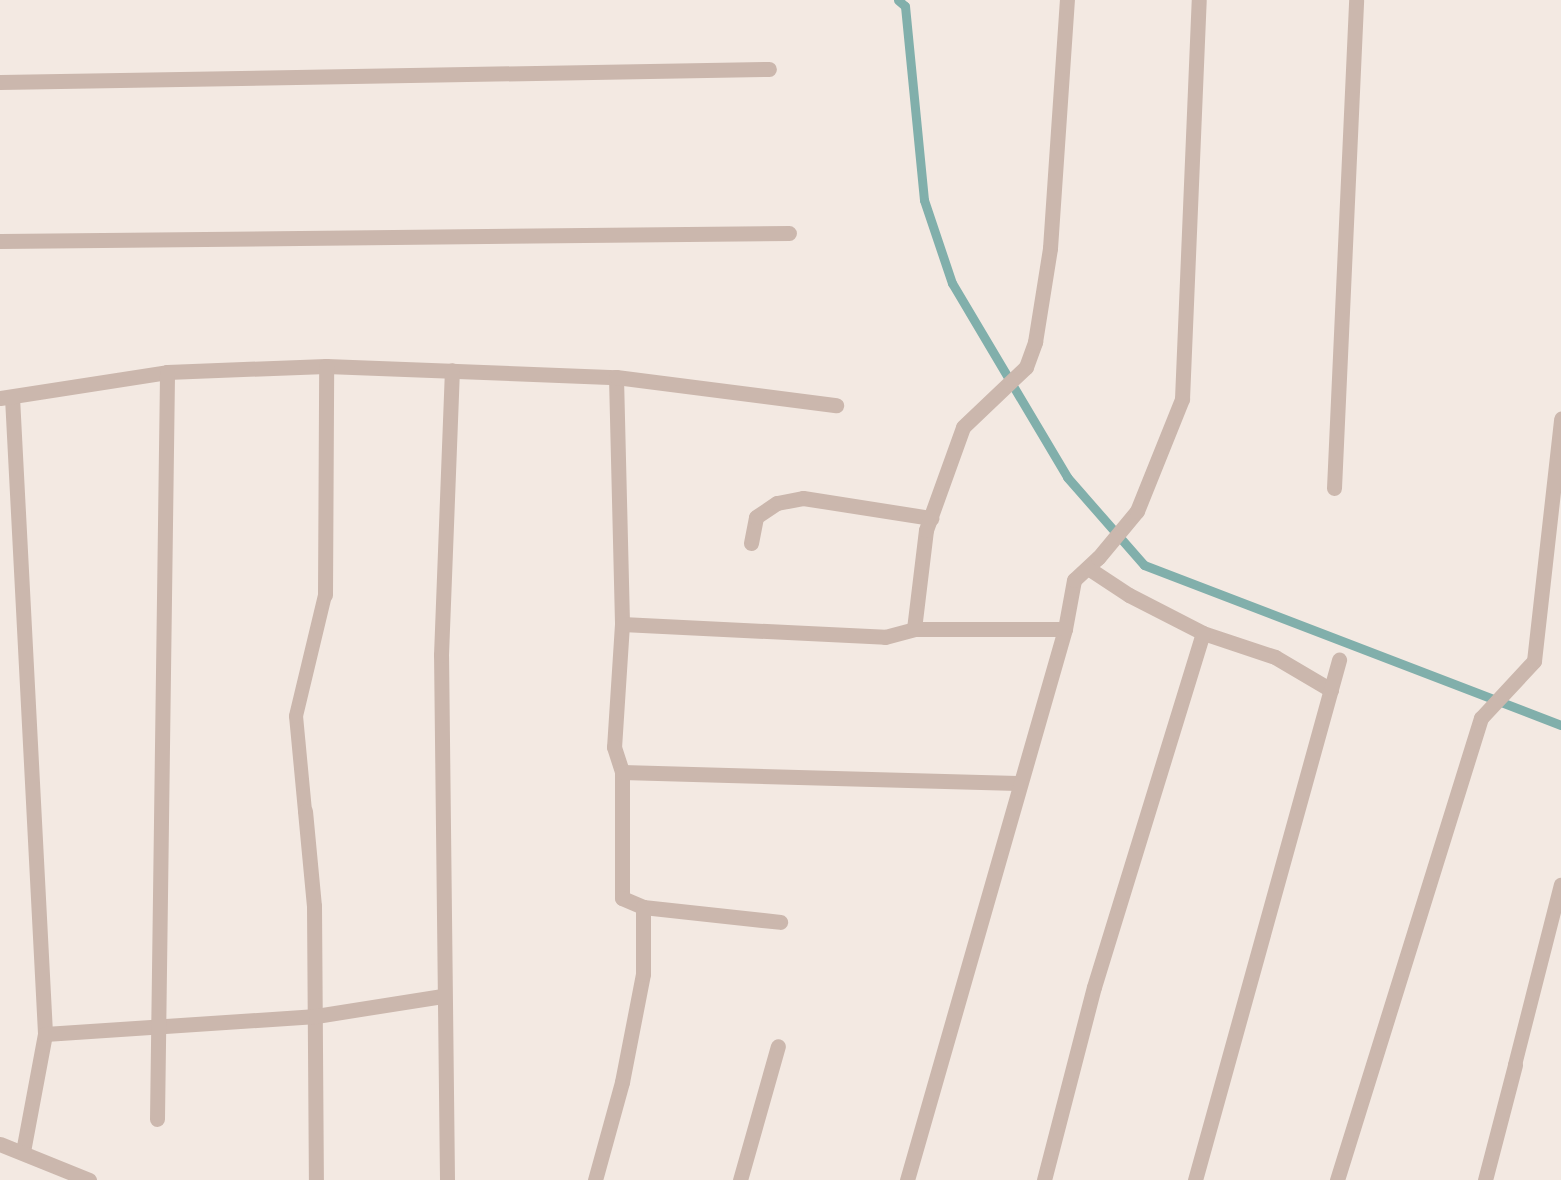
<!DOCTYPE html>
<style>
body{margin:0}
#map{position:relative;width:1561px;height:1180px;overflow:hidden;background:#f3e9e2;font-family:Ubuntu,sans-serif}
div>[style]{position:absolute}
.stream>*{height:9px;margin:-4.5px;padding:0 4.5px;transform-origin:4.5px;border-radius:4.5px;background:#81afab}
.lane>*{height:14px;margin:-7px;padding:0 7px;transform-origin:7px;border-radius:7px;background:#cbb7ad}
.street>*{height:15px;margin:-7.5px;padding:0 7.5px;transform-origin:7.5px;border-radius:7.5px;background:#cbb7ad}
span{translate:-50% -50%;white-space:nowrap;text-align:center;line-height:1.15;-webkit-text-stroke:6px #faf3ee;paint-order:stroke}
</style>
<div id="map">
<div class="stream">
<div style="left:898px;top:0;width:9px;rotate:41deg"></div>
<div style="left:905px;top:6px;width:195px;rotate:84.4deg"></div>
<div style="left:924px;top:200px;width:88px;rotate:71.4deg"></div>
<div style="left:952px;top:283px;width:226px;rotate:59.3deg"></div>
<div style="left:1067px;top:477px;width:117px;rotate:48.8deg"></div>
<div style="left:1144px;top:565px;width:447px;rotate:21deg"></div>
</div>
<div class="lane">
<div style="left:305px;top:811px;width:95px;rotate:-95.4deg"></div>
<div style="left:296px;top:716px;width:124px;rotate:-76.5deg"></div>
<div style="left:1515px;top:1065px;width:186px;rotate:-75.7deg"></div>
</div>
<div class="street">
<div style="left:0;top:82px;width:769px;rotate:-0.97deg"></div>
<div style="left:0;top:241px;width:789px;rotate:-0.58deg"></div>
<div style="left:616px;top:377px;width:247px;rotate:88.6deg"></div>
<div style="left:622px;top:624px;width:123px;rotate:93.7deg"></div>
<div style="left:614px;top:747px;width:26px;rotate:72deg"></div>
<div style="left:622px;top:772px;width:126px;rotate:90deg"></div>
<div style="left:622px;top:898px;width:23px;rotate:23deg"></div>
<div style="left:643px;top:907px;width:138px;rotate:6.2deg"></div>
<div style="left:12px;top:397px;width:638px;rotate:87.03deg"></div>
<div style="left:45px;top:1034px;width:120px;rotate:100.6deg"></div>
<div style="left:0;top:398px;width:169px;rotate:-8.8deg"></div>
<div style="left:167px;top:372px;width:159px;rotate:-2.2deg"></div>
<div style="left:326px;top:366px;width:290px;rotate:2.2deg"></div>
<div style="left:616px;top:377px;width:222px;rotate:7.3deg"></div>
<div style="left:1334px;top:488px;width:488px;rotate:-87.4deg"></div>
<div style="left:751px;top:543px;width:26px;rotate:-79deg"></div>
<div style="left:756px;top:517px;width:25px;rotate:-34deg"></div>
<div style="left:777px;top:503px;width:26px;rotate:-11deg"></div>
<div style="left:803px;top:498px;width:130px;rotate:8.9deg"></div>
<div style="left:1088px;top:568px;width:49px;rotate:33.4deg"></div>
<div style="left:1129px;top:595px;width:83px;rotate:27.2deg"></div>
<div style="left:1203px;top:633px;width:76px;rotate:18.4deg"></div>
<div style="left:1275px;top:657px;width:65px;rotate:30.5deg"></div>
<div style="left:325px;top:595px;width:229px;rotate:-89.7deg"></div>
<div style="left:622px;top:624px;width:263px;rotate:2.8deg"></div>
<div style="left:885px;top:637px;width:30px;rotate:-15deg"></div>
<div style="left:914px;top:629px;width:151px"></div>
<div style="left:914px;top:629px;width:100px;rotate:-83.1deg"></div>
<div style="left:926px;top:530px;width:109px;rotate:-70.2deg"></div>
<div style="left:963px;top:427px;width:87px;rotate:-43.6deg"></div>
<div style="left:1026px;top:367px;width:27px;rotate:-70deg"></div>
<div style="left:1035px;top:342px;width:95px;rotate:-80.9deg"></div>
<div style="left:1050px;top:248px;width:249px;rotate:-86.1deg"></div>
<div style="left:622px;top:772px;width:396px;rotate:1.6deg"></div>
<div style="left:305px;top:811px;width:95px;rotate:84.6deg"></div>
<div style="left:314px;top:906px;width:274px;rotate:89.6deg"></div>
<div style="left:45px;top:1034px;width:272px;rotate:-3.8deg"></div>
<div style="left:316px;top:1016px;width:128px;rotate:-9deg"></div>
<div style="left:157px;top:1119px;width:747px;rotate:-89.23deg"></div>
<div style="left:0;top:1144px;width:96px;rotate:22deg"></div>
<div style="left:447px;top:1180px;width:525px;rotate:-90.65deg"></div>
<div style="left:441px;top:655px;width:285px;rotate:-87.8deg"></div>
<div style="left:595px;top:1180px;width:102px;rotate:-74.6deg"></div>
<div style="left:622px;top:1082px;width:110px;rotate:-79deg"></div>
<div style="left:643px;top:974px;width:67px;rotate:-90deg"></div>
<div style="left:740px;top:1180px;width:139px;rotate:-74.2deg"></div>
<div style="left:907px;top:1180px;width:573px;rotate:-74deg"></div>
<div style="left:1065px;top:629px;width:50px;rotate:-79.6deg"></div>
<div style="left:1074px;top:580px;width:33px;rotate:-43deg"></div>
<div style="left:1098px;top:558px;width:61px;rotate:-50.3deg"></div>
<div style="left:1137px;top:511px;width:121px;rotate:-68.1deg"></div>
<div style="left:1182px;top:399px;width:399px;rotate:-87.6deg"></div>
<div style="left:1044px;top:1180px;width:199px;rotate:-75.5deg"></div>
<div style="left:1094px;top:987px;width:370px;rotate:-72.9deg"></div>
<div style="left:1195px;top:1180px;width:540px;rotate:-74.52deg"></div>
<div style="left:1337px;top:1180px;width:484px;rotate:-72.7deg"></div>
<div style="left:1481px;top:718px;width:78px;rotate:-47.1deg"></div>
<div style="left:1534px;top:661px;width:244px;rotate:-83.6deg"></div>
<div style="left:1485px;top:1180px;width:119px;rotate:-75.4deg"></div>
</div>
</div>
